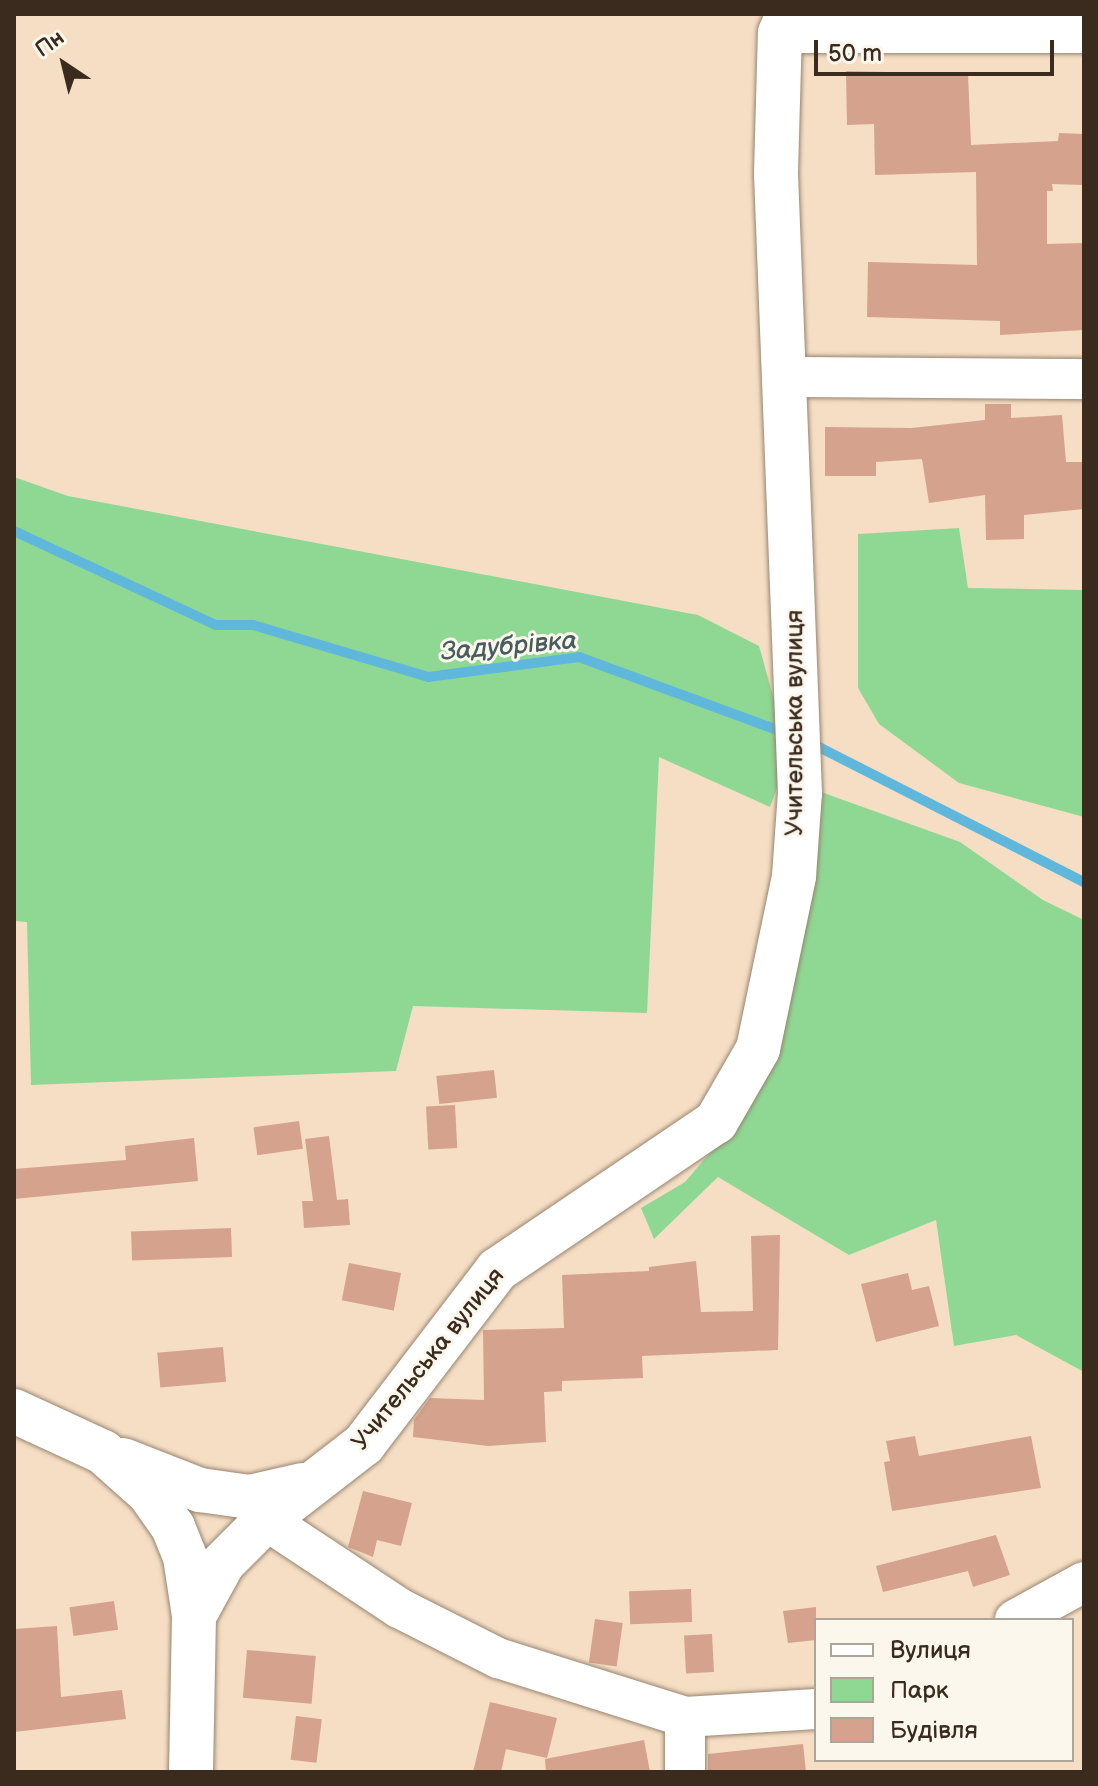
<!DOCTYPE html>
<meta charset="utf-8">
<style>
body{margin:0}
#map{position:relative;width:1098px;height:1786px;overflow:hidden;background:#f5dec4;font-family:"Balsamiq Sans",sans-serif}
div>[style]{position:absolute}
.green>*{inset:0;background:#8fd894}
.stream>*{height:10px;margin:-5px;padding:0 5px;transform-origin:5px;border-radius:5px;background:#5fb8dc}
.building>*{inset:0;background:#d5a28e;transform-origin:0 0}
.roads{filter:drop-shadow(0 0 2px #988471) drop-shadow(0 0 2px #988471)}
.minor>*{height:40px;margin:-20px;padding:0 20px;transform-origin:20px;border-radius:20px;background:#fff}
.major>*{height:44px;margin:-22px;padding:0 22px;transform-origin:22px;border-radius:22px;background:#fff}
span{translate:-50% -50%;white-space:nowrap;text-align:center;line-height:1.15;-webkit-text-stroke:6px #fbf7ec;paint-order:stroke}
.street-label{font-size:24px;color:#3b2a1e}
.water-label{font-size:26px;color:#485c60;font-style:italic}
.frame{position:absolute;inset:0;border:16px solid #3b2a1e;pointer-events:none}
.legend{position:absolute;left:814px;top:1618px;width:260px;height:144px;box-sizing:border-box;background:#fbf7ec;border:2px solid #aea59a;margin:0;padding:10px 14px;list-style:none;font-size:24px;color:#3b2a1e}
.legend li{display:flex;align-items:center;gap:16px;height:40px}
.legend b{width:40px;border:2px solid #aea59a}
.north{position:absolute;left:24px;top:24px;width:80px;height:80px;-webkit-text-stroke:6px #fbf7ec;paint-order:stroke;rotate:325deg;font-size:22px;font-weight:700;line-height:32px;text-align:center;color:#3b2a1e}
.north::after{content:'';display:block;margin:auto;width:28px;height:36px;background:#3b2a1e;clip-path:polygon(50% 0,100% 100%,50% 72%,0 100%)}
.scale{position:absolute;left:814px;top:40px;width:240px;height:36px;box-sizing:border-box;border:4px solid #3b2a1e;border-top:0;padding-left:10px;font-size:24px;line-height:28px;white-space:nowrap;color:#3b2a1e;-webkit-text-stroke:6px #fbf7ec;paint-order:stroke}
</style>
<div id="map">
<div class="green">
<div style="clip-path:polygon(14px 477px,68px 496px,698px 615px,759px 646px,775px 703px,784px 769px,770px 807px,659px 757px,647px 1013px,413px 1006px,396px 1071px,31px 1085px,27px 922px,14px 921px)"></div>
<div style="clip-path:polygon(959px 528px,968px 588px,1084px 590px,1084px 817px,959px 783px,879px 724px,858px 688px,858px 534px)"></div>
<div style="clip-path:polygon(810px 788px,960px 842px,1043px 900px,1084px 920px,1084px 1372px,1016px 1335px,954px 1346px,936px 1220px,849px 1255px,718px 1177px,654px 1239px,641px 1208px,685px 1182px,726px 1134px)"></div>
</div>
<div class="stream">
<div style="left:14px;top:531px;width:223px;rotate:25deg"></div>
<div style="left:216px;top:625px;width:37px"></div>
<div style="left:253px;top:625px;width:183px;rotate:16.5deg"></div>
<div style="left:428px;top:677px;width:152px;rotate:-7.5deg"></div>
<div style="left:579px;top:657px;width:223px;rotate:20.2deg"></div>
<div style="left:811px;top:743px;width:306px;rotate:27deg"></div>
</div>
<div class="building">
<div style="clip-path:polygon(846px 71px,968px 74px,971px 145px,1058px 141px,1059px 133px,1084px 134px,1082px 185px,1052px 184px,1053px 191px,1047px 191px,1047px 244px,1084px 243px,1084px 330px,1000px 335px,1000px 321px,867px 317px,868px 262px,977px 265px,976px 172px,875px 175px,874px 124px,847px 125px)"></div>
<div style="clip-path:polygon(985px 404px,1011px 404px,1011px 418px,1062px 415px,1066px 462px,1084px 462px,1084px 509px,1024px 515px,1024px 539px,986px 540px,985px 495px,929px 503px,922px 459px,876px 462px,876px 476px,825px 476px,825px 427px,912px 428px,985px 420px)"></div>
<div style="left:494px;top:1070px;width:28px;height:58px;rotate:84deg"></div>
<div style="left:455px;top:1105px;width:43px;height:29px;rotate:87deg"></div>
<div style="left:299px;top:1121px;width:28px;height:46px;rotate:82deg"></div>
<div style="clip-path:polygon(329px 1136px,337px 1200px,348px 1199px,350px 1225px,304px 1228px,302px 1201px,313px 1201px,305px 1139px)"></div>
<div style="clip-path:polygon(194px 1138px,198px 1181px,14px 1199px,14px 1169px,126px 1160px,125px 1146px)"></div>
<div style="left:231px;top:1228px;width:29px;height:100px;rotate:88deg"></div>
<div style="clip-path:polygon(780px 1235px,778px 1350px,642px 1356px,643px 1378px,562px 1381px,562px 1391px,544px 1392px,546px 1442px,488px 1446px,413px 1437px,414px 1420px,430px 1398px,484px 1400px,483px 1330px,564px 1328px,562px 1275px,649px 1271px,649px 1267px,696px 1261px,701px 1312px,753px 1311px,751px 1236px)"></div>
<div style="left:349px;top:1263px;width:53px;height:38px;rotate:11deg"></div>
<div style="clip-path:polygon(908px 1273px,912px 1290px,929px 1286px,939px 1326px,876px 1342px,861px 1284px)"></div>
<div style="left:223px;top:1347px;width:35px;height:66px;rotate:85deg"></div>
<div style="clip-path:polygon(915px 1436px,919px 1456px,1031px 1436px,1041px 1488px,892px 1511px,884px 1462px,890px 1461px,886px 1441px)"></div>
<div style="clip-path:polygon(363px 1491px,412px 1503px,401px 1546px,377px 1540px,373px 1557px,348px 1547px)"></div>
<div style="clip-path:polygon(996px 1535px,1010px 1575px,973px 1587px,968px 1571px,883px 1592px,876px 1566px)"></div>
<div style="left:691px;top:1589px;width:33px;height:62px;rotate:88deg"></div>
<div style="left:114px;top:1601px;width:29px;height:45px;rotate:82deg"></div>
<div style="clip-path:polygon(816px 1607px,816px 1640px,788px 1643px,783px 1611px)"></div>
<div style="left:595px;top:1619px;width:28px;height:44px;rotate:8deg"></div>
<div style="clip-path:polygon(57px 1626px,61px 1697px,122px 1690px,126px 1719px,14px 1732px,14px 1629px)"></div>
<div style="left:712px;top:1634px;width:38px;height:28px;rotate:87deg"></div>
<div style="left:247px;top:1650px;width:69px;height:48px;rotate:5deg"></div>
<div style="clip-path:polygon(490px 1702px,557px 1718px,547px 1758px,506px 1749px,501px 1772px,473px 1772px)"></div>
<div style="left:296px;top:1716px;width:26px;height:44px;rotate:7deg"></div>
<div style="clip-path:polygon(644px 1740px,650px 1772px,546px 1772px,545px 1759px)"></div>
<div style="clip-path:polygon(803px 1744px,806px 1772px,708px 1772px,708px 1754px)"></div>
</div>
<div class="roads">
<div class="minor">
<div style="left:780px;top:33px;width:304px"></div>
<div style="left:782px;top:377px;width:302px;rotate:0.4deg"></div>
<div style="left:266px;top:1520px;width:159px;rotate:33.5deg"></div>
<div style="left:399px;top:1608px;width:111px;rotate:26.8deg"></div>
<div style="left:498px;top:1658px;width:196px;rotate:17.5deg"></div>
<div style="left:685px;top:1717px;width:131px;rotate:-3.5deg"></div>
<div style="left:1015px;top:1620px;width:79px;rotate:-28.8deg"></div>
<div style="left:685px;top:1772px;width:55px;rotate:-90deg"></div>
</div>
<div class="major">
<div style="left:14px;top:1411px;width:98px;rotate:24.7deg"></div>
<div style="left:103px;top:1452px;width:62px;rotate:41.7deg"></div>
<div style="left:149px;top:1493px;width:42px;rotate:54.8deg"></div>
<div style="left:173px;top:1527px;width:32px;rotate:68deg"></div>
<div style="left:185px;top:1557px;width:60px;rotate:81.3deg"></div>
<div style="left:194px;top:1616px;width:156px;rotate:91.1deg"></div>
<div style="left:123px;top:1460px;width:83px;rotate:21.3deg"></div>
<div style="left:200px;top:1490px;width:50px;rotate:8deg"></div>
<div style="left:250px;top:1497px;width:54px;rotate:-12.8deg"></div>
<div style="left:194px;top:1616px;width:60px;rotate:-61.3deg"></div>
<div style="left:223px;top:1563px;width:61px;rotate:-45deg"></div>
<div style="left:266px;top:1520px;width:124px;rotate:-37.8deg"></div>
<div style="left:364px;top:1444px;width:219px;rotate:-52.6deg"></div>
<div style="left:497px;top:1270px;width:264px;rotate:-34.1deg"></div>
<div style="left:716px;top:1122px;width:84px;rotate:-60.1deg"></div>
<div style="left:758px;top:1049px;width:177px;rotate:-78.2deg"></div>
<div style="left:794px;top:876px;width:83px;rotate:-85.9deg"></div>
<div style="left:800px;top:793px;width:620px;rotate:-92.22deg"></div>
<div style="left:776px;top:173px;width:140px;rotate:-88.4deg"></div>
<div style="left:780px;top:33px;width:21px;rotate:-67deg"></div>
</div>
</div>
<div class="street-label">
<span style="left:795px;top:723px;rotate:-90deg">Учительська вулиця</span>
<span style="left:428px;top:1359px;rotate:-51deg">Учительська вулиця</span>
</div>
<div class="water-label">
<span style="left:509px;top:647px;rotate:-5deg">Задубрівка</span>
</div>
<div class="frame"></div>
<ul class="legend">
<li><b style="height:10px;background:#fff"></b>Вулиця</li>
<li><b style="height:22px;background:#8fd894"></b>Парк</li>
<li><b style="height:22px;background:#d5a28e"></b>Будівля</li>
</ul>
<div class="north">Пн</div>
<div class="scale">50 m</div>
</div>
